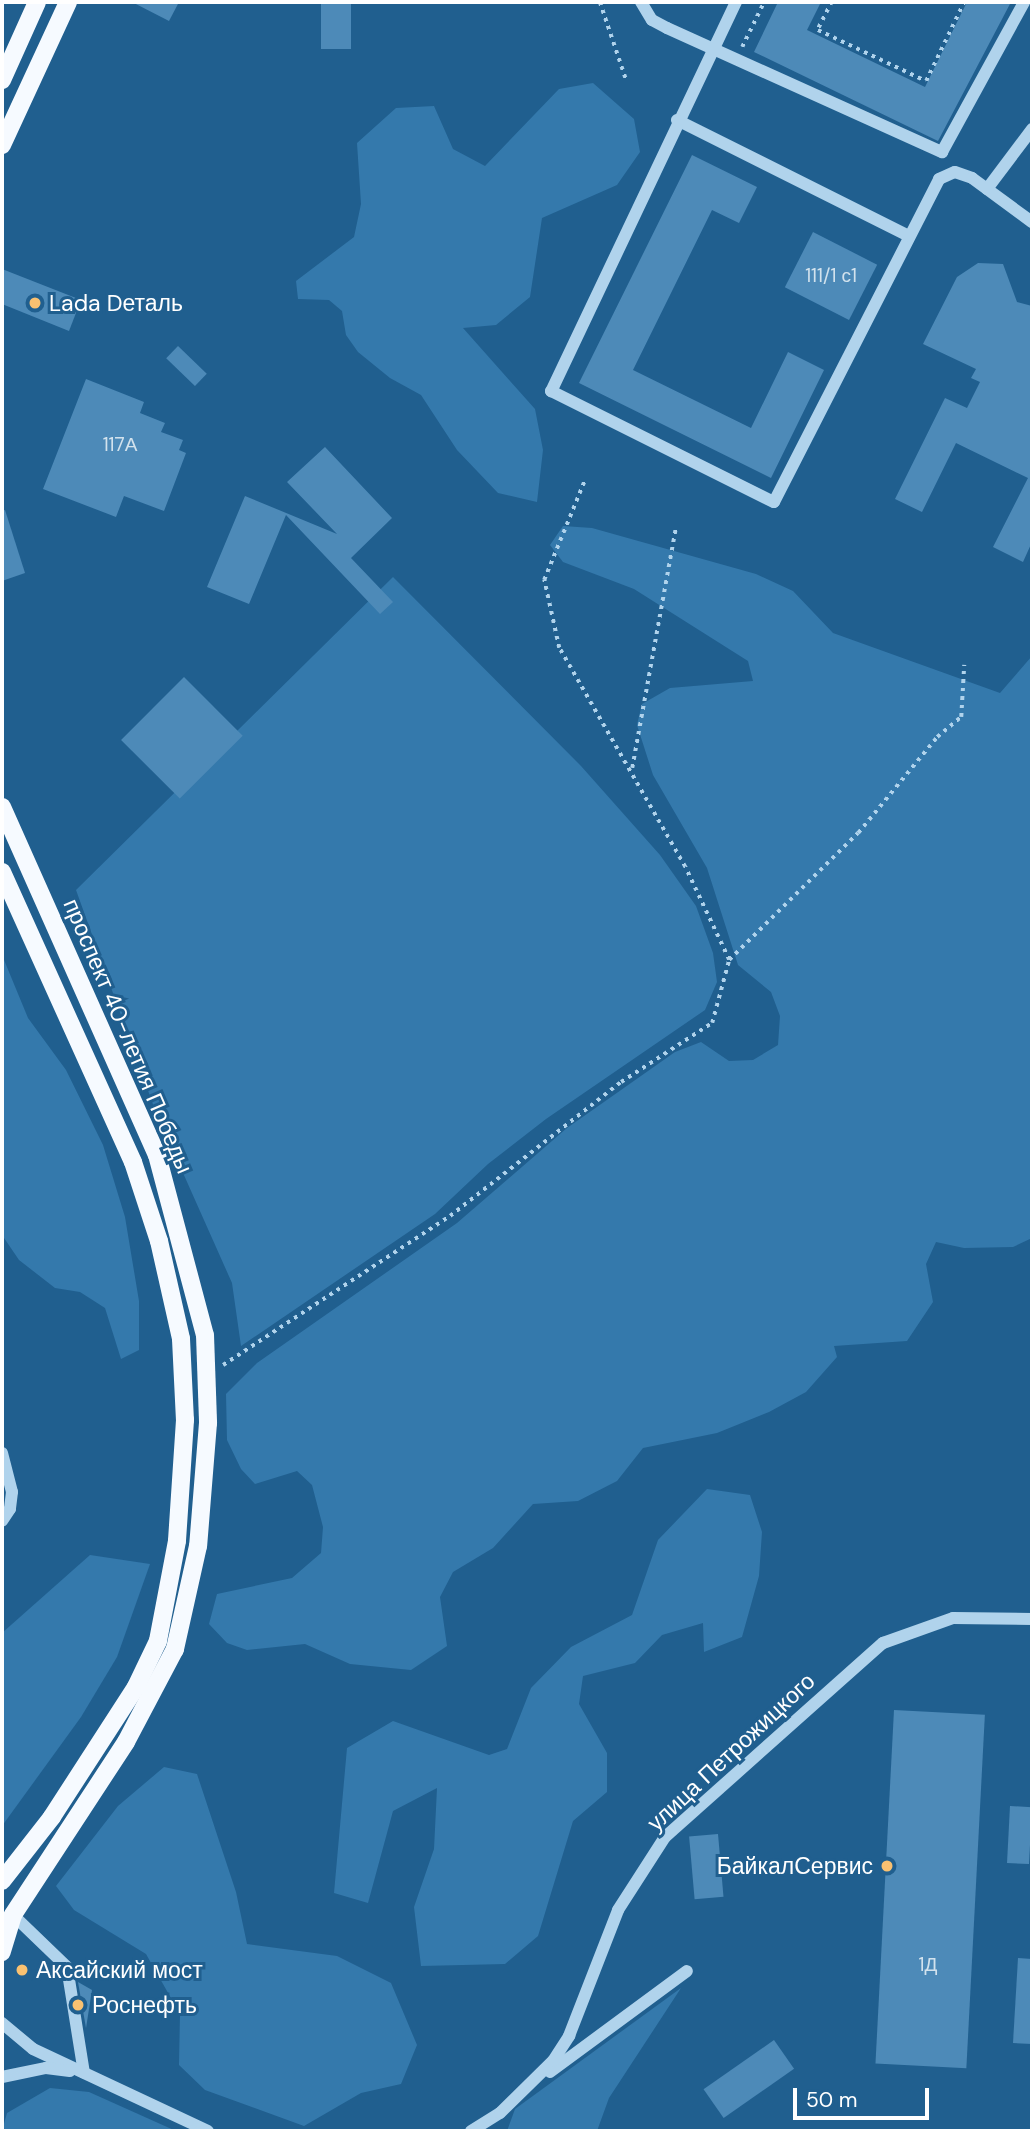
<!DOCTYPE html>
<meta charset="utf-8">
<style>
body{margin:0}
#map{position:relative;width:1034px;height:2133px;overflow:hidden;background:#205f8f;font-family:"DM Sans",sans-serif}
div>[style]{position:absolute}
.green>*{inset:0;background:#3479ac}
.building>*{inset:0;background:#4d8ab8;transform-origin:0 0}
.path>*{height:3.5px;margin-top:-1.75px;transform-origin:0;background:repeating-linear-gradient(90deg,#b0d3ec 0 3.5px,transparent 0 8.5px)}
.minor>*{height:12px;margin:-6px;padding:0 6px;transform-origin:6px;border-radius:6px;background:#b0d3ec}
.major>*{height:18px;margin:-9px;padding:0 9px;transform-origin:9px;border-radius:9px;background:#f6faff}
.dots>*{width:19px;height:19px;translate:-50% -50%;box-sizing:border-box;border:4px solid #205f8f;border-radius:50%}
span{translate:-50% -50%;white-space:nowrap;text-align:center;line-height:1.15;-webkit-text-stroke:6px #205f8f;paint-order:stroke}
.number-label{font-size:19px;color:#d2e2ed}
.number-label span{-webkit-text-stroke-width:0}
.poi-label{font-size:23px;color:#fff}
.left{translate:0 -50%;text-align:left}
.right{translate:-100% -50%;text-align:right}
.street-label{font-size:23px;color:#fff}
.frame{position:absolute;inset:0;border:4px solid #fff;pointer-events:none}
.scale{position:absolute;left:793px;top:2088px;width:136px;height:32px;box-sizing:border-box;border:4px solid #fff;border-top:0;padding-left:9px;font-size:21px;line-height:24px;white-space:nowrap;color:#fff;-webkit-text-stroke:5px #205f8f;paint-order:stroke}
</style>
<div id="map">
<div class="green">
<div style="clip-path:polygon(593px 83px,634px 119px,640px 152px,617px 185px,542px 218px,530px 297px,496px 325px,463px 328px,535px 409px,543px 450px,537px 502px,498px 493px,457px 450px,421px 395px,390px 378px,358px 352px,346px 335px,342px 311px,329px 300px,298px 299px,296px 281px,354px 237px,361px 204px,357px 143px,396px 108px,434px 106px,453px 149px,485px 166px,559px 89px)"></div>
<div style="clip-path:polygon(563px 526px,592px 528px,756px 574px,793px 591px,833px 633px,1000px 693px,1032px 656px,1032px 1238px,1013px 1247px,964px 1248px,936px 1242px,926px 1264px,933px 1302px,907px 1341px,834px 1346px,837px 1357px,806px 1392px,769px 1412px,717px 1433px,643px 1448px,617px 1481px,578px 1501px,533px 1504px,493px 1548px,453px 1572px,440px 1597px,447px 1646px,411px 1670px,350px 1664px,305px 1644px,247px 1650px,227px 1643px,209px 1624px,217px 1594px,292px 1578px,321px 1553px,323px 1527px,312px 1485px,297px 1471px,255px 1484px,241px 1469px,227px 1440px,226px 1394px,257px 1363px,457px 1223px,567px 1128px,675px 1052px,701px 1042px,729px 1061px,753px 1060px,778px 1045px,780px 1016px,771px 992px,738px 965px,707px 868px,653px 775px,637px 725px,642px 704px,670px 688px,753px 681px,748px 661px,634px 589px,563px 562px,550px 545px)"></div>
<div style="clip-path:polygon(393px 577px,581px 766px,660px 855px,696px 906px,713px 953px,717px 982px,705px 1010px,546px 1119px,488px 1164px,435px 1214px,241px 1346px,232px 1283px,155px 1110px,76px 890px)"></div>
<div style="clip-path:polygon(2px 955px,28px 1018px,66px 1070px,103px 1145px,125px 1217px,139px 1301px,139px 1350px,121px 1359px,105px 1308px,80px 1292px,55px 1288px,19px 1260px,2px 1235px)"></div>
<div style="clip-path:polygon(707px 1489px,750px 1495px,762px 1532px,759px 1576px,742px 1637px,704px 1652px,703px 1623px,662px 1635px,635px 1663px,583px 1676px,579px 1704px,607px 1753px,607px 1792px,573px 1821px,538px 1936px,505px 1964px,421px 1966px,414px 1907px,434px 1849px,437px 1788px,393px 1811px,368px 1903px,334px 1893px,347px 1748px,393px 1721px,489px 1755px,507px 1749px,531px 1688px,571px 1647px,632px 1615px,658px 1540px)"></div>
<div style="clip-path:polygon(90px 1555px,150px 1564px,117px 1657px,81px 1717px,2px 1826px,2px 1633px)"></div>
<div style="clip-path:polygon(164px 1767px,197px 1774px,236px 1892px,247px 1944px,337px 1956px,391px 1983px,417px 2045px,401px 2084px,361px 2093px,304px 2126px,205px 2090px,179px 2065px,180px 2014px,146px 1954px,74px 1910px,56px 1886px,118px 1806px)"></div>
<div style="clip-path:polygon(681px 1988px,609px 2098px,597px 2131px,507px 2131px,515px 2109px)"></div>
<div style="clip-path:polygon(50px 2088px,89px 2092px,176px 2131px,2px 2131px,7px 2113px)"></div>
</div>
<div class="building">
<div style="clip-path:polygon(132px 2px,179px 2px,169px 21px)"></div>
<div style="left:321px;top:2px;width:30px;height:47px"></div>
<div style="clip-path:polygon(778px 2px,821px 2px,807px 30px,925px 87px,967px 2px,1011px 2px,938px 141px,754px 52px)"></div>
<div style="clip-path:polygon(692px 155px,757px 187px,739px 223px,712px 210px,633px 370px,751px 428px,788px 352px,824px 370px,771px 478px,579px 383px)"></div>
<div style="left:813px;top:232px;width:72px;height:62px;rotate:27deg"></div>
<div style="clip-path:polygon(978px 263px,1003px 264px,1017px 302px,1032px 306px,1032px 542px,1023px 562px,993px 547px,1028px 478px,956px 443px,922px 512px,895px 499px,945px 398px,967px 408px,980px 382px,971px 378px,976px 369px,923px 344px,957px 277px)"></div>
<div style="clip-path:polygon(2px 269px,81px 300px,69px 331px,2px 304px)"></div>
<div style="left:178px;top:346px;width:40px;height:17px;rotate:44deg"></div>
<div style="clip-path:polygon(86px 379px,144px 402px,140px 413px,165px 423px,161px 432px,183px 440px,179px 450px,186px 453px,164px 511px,124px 496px,116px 517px,43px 489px)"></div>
<div style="clip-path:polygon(325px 447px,392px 518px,351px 558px,393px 602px,380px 614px,286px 515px,249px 604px,207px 587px,245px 496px,337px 534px,287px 482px)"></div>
<div style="clip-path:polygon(5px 510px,25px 573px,2px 581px,2px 511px)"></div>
<div style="left:184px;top:677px;width:83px;height:89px;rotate:45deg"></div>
<div style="left:894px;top:1710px;width:91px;height:354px;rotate:3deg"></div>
<div style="left:1010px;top:1806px;width:22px;height:57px;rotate:3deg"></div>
<div style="left:718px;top:1834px;width:63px;height:29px;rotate:85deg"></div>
<div style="clip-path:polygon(1018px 1958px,1032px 1959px,1032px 2044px,1013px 2043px)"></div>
<div style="clip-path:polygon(78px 1982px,92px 1990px,86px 2028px)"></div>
<div style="left:774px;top:2040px;width:35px;height:86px;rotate:55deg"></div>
</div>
<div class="path">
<div style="left:600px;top:2px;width:84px;rotate:71.4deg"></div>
<div style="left:832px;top:2px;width:31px;rotate:117deg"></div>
<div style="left:818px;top:30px;width:119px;rotate:25.3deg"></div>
<div style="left:926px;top:81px;width:88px;rotate:-64.3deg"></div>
<div style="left:742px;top:47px;width:50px;rotate:-63.9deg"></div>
<div style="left:632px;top:768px;width:246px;rotate:-79.7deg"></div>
<div style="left:729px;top:960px;width:181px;rotate:-44.6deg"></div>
<div style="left:858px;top:833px;width:124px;rotate:-50.5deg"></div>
<div style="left:937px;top:737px;width:31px;rotate:-40deg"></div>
<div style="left:961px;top:717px;width:52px;rotate:-86.7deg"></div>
<div style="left:223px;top:1365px;width:272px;rotate:-33.3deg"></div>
<div style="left:450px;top:1216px;width:217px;rotate:-38.1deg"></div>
<div style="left:621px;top:1082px;width:108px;rotate:-33deg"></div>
<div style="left:712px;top:1023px;width:65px;rotate:-74.9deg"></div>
<div style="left:729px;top:960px;width:103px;rotate:-115.3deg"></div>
<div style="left:685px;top:867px;width:253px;rotate:-119.9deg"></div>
<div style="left:559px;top:648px;width:70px;rotate:-102.4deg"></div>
<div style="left:544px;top:580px;width:106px;rotate:-67.8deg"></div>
</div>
<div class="minor">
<div style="left:641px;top:2px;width:21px;rotate:59deg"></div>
<div style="left:652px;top:20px;width:17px;rotate:28deg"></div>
<div style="left:667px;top:28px;width:302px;rotate:24.3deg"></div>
<div style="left:942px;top:152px;width:171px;rotate:-61.3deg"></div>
<div style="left:736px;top:2px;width:431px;rotate:115.4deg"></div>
<div style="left:551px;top:391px;width:249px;rotate:26.5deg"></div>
<div style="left:774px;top:502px;width:363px;rotate:-62.9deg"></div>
<div style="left:939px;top:179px;width:17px;rotate:-24deg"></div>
<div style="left:955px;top:172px;width:18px;rotate:19deg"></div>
<div style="left:972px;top:178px;width:74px;rotate:36.3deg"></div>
<div style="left:677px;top:120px;width:259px;rotate:26.6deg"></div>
<div style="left:987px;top:189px;width:75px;rotate:-53.1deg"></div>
<div style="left:2px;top:1453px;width:40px;rotate:75.6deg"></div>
<div style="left:12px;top:1492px;width:17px;rotate:97deg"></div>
<div style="left:10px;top:1509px;width:14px;rotate:124deg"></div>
<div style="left:13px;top:1915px;width:75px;rotate:43.9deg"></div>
<div style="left:67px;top:1967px;width:107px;rotate:80.9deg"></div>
<div style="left:2px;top:2023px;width:40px;rotate:40deg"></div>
<div style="left:33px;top:2049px;width:193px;rotate:25.1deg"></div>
<div style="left:550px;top:2072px;width:170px;rotate:-36.4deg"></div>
<div style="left:2px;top:2077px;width:45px;rotate:-11.6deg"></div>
<div style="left:46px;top:2068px;width:24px;rotate:7deg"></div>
<div style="left:471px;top:2131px;width:34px;rotate:-32deg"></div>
<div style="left:500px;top:2113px;width:74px;rotate:-44.5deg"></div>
<div style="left:553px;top:2061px;width:30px;rotate:-57deg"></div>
<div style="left:569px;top:2036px;width:135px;rotate:-68.7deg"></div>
<div style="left:618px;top:1910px;width:87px;rotate:-57.2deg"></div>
<div style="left:665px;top:1837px;width:292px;rotate:-41.7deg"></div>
<div style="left:883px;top:1643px;width:74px;rotate:-19.7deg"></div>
<div style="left:953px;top:1618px;width:79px;rotate:0.7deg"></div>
</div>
<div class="major">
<div style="left:2px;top:80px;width:85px;rotate:-65.8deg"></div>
<div style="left:2px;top:145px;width:157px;rotate:-65.2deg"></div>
<div style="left:2px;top:807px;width:381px;rotate:66deg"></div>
<div style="left:157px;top:1155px;width:186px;rotate:75.1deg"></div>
<div style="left:205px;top:1335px;width:88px;rotate:88deg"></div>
<div style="left:208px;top:1423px;width:123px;rotate:94.6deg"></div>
<div style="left:198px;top:1546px;width:106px;rotate:102.6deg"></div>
<div style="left:175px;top:1649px;width:105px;rotate:117.8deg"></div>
<div style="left:126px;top:1742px;width:207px;rotate:123.2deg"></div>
<div style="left:13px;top:1915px;width:39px;rotate:107deg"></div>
<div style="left:2px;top:872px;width:318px;rotate:65.7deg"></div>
<div style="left:133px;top:1162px;width:83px;rotate:71.8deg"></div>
<div style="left:159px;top:1241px;width:100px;rotate:77.3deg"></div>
<div style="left:181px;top:1339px;width:81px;rotate:87.2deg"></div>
<div style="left:185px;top:1420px;width:121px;rotate:93.8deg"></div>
<div style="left:177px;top:1541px;width:102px;rotate:100.8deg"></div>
<div style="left:158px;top:1641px;width:51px;rotate:115.6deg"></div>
<div style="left:136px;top:1687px;width:155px;rotate:122.9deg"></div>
<div style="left:52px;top:1817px;width:81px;rotate:128deg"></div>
</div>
<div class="dots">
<div style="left:35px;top:303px;background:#f9c171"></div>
<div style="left:887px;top:1866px;background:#f9c171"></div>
<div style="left:22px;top:1970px;background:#f9c171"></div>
<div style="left:78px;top:2005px;background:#f9c171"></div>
</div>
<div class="number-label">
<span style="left:831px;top:276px">111/1 с1</span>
<span style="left:120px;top:445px">117А</span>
<span style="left:928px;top:1965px">1Д</span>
</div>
<div class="poi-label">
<span class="left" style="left:49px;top:303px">Lada Dеталь</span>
<span class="right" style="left:873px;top:1866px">БайкалСервис</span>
<span class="left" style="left:36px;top:1970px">Аксайский мост</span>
<span class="left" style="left:92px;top:2005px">Роснефть</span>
</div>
<div class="street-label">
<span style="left:128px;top:1036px;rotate:67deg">проспект 40-летия Победы</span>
<span style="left:731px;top:1752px;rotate:-43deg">улица Петрожицкого</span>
</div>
<div class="frame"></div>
<div class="scale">50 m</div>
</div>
